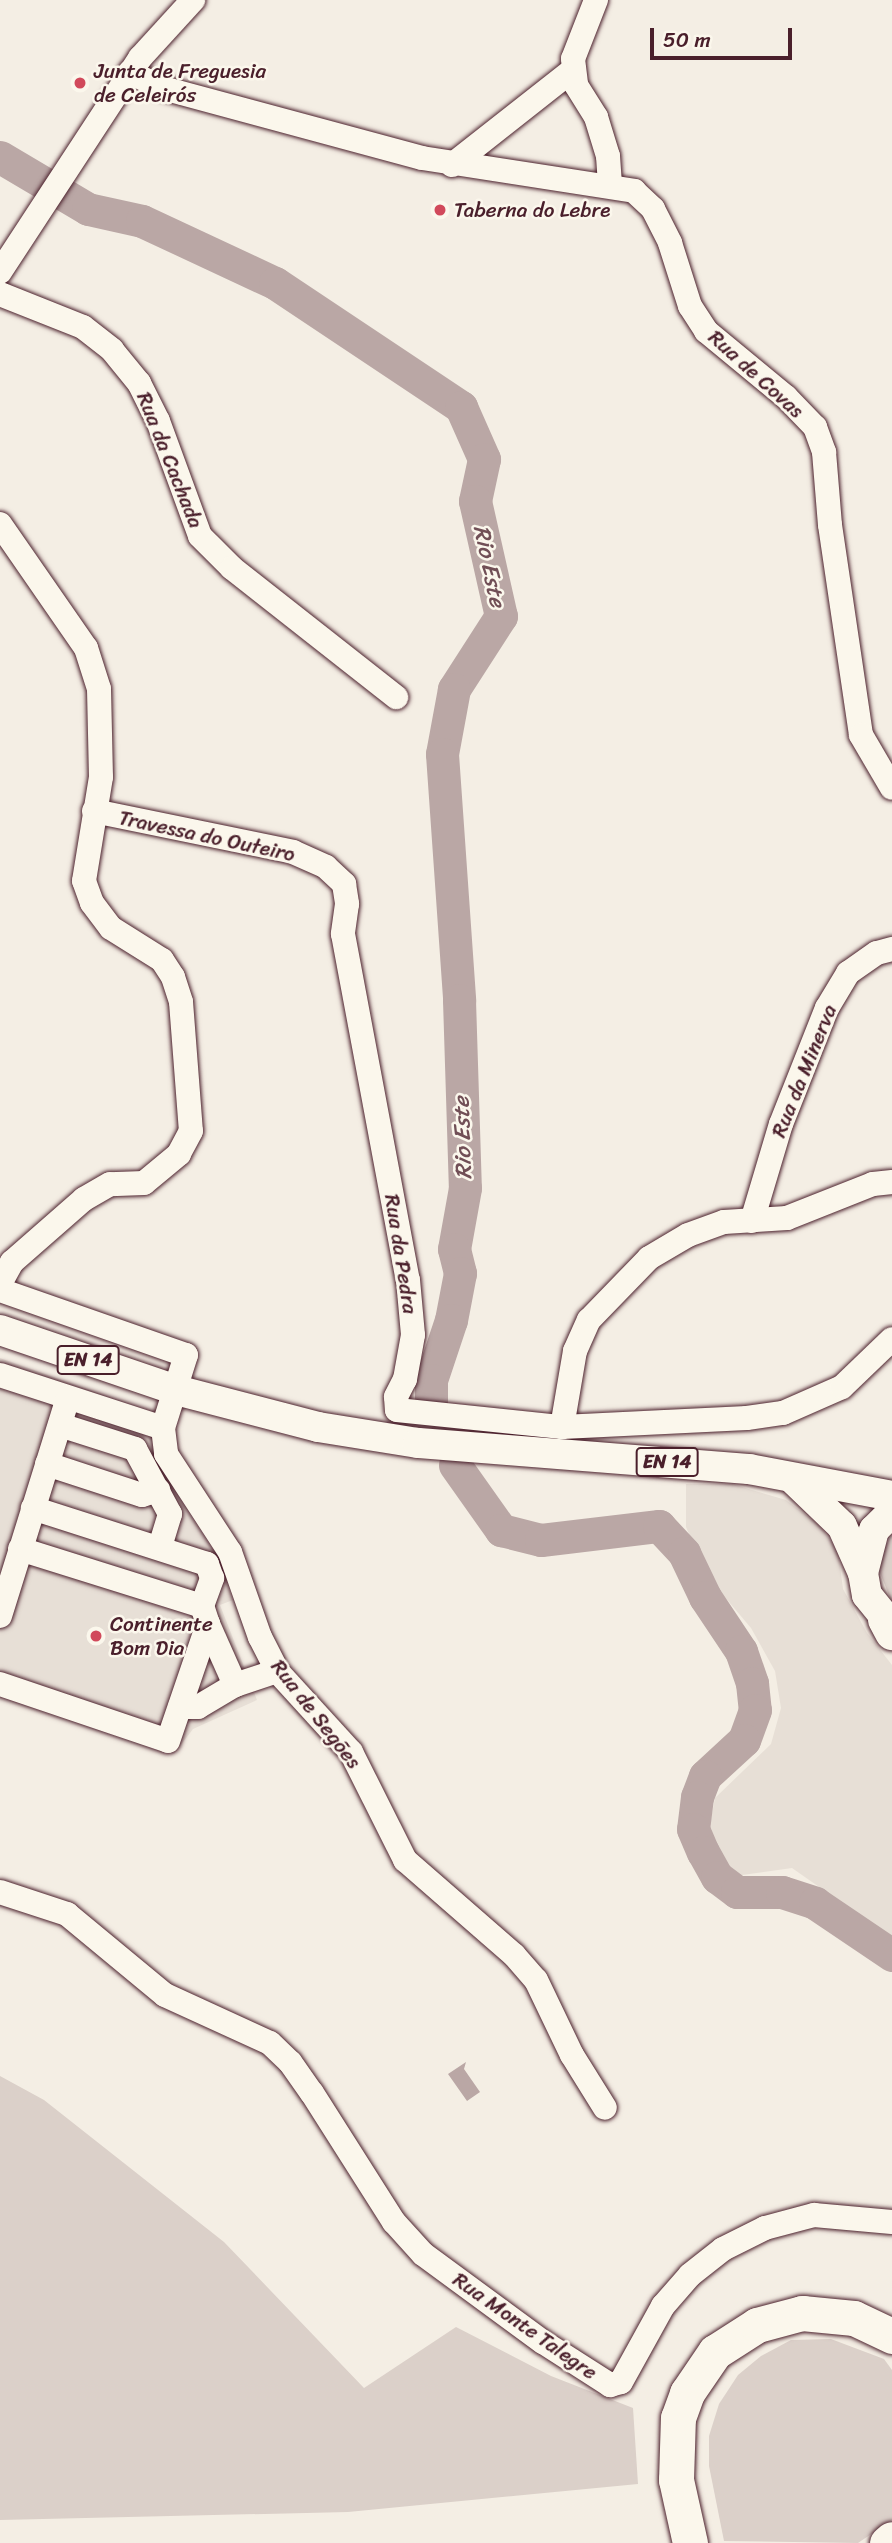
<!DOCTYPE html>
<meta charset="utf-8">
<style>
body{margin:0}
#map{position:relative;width:892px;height:2543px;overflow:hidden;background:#f4eee4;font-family:Sriracha,sans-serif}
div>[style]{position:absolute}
.built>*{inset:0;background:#e7dfd6}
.green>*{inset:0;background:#dbd0c9}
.water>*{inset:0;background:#baa7a5}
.river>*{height:33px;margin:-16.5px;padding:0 16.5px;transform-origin:16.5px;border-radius:16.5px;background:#baa7a5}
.roads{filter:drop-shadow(0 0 2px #4a1f2b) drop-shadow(0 0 2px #4a1f2b)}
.minor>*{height:24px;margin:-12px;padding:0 12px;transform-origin:12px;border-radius:12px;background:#fbf7ec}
.major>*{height:30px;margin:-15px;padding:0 15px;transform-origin:15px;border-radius:15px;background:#fbf7ec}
.highway>*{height:35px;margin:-17.5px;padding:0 17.5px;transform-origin:17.5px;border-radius:17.5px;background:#fbf7ec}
.dots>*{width:19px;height:19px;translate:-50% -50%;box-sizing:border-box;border:4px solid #fbf7ec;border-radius:50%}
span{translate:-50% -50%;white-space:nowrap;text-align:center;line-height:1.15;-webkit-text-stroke:5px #fbf7ec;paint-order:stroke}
.shield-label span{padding:2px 5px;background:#fbf7ec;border:2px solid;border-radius:5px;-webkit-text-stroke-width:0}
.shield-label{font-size:19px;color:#4a1f2b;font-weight:700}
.poi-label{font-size:21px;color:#4a1f2b}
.left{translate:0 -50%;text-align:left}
.street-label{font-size:21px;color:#4a1f2b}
.water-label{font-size:23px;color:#714f56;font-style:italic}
.scale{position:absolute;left:650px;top:28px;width:142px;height:32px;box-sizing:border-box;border:4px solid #4a1f2b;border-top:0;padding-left:9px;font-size:21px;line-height:24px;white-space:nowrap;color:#4a1f2b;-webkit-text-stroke:5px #fbf7ec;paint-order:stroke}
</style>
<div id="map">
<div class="built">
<div style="clip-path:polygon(0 1358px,146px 1410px,144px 1445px,215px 1553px,233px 1600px,220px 1605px,257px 1700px,193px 1729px,174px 1754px,0 1697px)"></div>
<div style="clip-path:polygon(686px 1484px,732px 1484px,786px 1500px,819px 1525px,838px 1551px,843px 1589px,867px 1633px,892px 1665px,892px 1938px,792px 1868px,735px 1876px,718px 1857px,710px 1824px,715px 1798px,771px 1744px,781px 1708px,775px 1671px,751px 1628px,707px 1576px,686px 1527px)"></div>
</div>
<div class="green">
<div style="clip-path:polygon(892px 1534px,892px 1603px,879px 1570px,881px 1554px)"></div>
<div style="clip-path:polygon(0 2076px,44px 2100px,224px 2242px,364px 2388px,456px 2327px,551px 2376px,633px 2408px,638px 2484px,348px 2512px,0 2520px)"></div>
<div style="clip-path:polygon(831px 2339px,884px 2359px,892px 2370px,892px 2520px,858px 2543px,724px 2541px,709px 2466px,709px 2436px,719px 2404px,738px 2375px,761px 2356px,791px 2340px)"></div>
</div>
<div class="water">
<div style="clip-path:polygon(466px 2062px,464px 2069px,480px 2092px,467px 2101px,448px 2074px)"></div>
</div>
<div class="river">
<div style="left:0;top:157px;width:102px;rotate:30.6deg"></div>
<div style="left:88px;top:209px;width:55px;rotate:12.5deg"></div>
<div style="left:142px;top:221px;width:147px;rotate:25deg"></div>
<div style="left:275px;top:283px;width:224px;rotate:33.7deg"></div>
<div style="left:461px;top:407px;width:57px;rotate:66.1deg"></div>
<div style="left:484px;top:459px;width:43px;rotate:102.1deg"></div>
<div style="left:475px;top:501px;width:118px;rotate:77.3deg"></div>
<div style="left:501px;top:616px;width:87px;rotate:122.8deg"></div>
<div style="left:454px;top:689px;width:66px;rotate:100.5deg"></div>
<div style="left:442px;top:754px;width:247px;rotate:86deg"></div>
<div style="left:459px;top:1000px;width:188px;rotate:88.2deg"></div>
<div style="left:465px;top:1188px;width:62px;rotate:100.2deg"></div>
<div style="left:454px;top:1249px;width:25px;rotate:76deg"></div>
<div style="left:460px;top:1273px;width:48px;rotate:100.8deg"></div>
<div style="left:451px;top:1320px;width:63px;rotate:108.4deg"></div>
<div style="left:431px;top:1380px;width:27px;rotate:90deg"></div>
<div style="left:455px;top:1465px;width:80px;rotate:54.7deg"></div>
<div style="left:501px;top:1530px;width:41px;rotate:14deg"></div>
<div style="left:541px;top:1540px;width:119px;rotate:-6.8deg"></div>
<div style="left:659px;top:1526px;width:37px;rotate:47deg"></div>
<div style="left:684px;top:1553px;width:49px;rotate:64.5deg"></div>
<div style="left:705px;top:1597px;width:65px;rotate:56.3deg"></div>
<div style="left:741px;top:1651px;width:34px;rotate:71deg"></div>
<div style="left:752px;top:1683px;width:27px;rotate:84deg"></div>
<div style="left:755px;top:1710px;width:32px;rotate:110deg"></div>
<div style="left:744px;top:1740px;width:53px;rotate:137.3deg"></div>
<div style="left:705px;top:1776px;width:22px;rotate:111deg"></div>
<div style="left:697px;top:1797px;width:32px;rotate:97deg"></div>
<div style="left:693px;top:1829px;width:25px;rotate:67deg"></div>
<div style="left:703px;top:1852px;width:29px;rotate:61deg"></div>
<div style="left:717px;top:1877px;width:25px;rotate:37deg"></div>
<div style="left:737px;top:1892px;width:45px"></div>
<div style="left:782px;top:1892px;width:35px;rotate:18deg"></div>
<div style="left:815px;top:1903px;width:93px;rotate:34deg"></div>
</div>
<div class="roads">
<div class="minor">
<div style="left:596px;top:0;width:63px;rotate:111.3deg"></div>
<div style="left:573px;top:59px;width:26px;rotate:83deg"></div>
<div style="left:576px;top:85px;width:38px;rotate:58deg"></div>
<div style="left:596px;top:117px;width:41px;rotate:72.9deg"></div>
<div style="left:608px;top:156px;width:29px;rotate:86deg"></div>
<div style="left:130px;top:72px;width:33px;rotate:27deg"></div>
<div style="left:159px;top:87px;width:272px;rotate:15.1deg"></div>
<div style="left:422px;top:158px;width:215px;rotate:8.8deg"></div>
<div style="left:634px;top:191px;width:26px;rotate:43deg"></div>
<div style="left:653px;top:209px;width:38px;rotate:63deg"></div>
<div style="left:670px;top:243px;width:66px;rotate:72.4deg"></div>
<div style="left:690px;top:306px;width:30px;rotate:57deg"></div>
<div style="left:706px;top:331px;width:104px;rotate:39.5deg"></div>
<div style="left:786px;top:397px;width:42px;rotate:46deg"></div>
<div style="left:815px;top:427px;width:27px;rotate:70deg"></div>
<div style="left:824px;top:452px;width:73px;rotate:85.3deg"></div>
<div style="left:830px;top:525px;width:212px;rotate:81.6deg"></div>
<div style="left:861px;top:735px;width:61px;rotate:59.7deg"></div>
<div style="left:452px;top:165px;width:155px;rotate:-38.2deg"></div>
<div style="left:0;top:272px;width:256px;rotate:-56.8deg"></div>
<div style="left:140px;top:58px;width:79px;rotate:-47.6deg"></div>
<div style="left:0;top:294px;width:89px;rotate:21.7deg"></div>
<div style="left:83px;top:327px;width:37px;rotate:38deg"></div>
<div style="left:112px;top:350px;width:43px;rotate:50.7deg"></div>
<div style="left:139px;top:383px;width:42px;rotate:63.4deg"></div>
<div style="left:158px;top:421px;width:122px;rotate:69.9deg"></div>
<div style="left:200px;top:536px;width:45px;rotate:45deg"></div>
<div style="left:232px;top:568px;width:209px;rotate:38.2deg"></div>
<div style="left:0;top:524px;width:151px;rotate:55.3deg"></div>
<div style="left:86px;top:648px;width:43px;rotate:72.4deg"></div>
<div style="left:99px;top:689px;width:88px;rotate:88.7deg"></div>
<div style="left:101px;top:777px;width:105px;rotate:99.3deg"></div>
<div style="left:84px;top:881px;width:23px;rotate:70deg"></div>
<div style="left:92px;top:903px;width:31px;rotate:53deg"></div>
<div style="left:111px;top:928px;width:60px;rotate:32.1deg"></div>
<div style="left:162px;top:960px;width:20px;rotate:57deg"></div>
<div style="left:173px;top:977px;width:26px;rotate:72deg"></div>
<div style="left:181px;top:1002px;width:129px;rotate:85.6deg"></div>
<div style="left:191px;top:1131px;width:26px;rotate:118deg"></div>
<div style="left:179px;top:1154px;width:45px;rotate:140.4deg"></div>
<div style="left:144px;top:1183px;width:34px;rotate:178deg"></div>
<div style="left:110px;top:1184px;width:30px;rotate:150deg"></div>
<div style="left:84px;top:1199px;width:96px;rotate:138.8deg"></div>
<div style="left:12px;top:1262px;width:25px;rotate:119deg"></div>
<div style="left:94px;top:811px;width:203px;rotate:11.6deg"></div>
<div style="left:293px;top:852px;width:36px;rotate:24deg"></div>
<div style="left:326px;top:867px;width:25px;rotate:43deg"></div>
<div style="left:344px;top:884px;width:20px;rotate:81deg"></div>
<div style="left:347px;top:904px;width:30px;rotate:98deg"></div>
<div style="left:343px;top:934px;width:352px;rotate:79.4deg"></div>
<div style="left:408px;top:1280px;width:55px;rotate:84.8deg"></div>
<div style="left:413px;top:1335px;width:45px;rotate:100.3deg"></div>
<div style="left:405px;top:1379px;width:20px;rotate:117deg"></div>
<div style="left:396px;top:1397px;width:13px;rotate:86deg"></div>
<div style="left:397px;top:1410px;width:166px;rotate:5.9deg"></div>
<div style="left:562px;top:1427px;width:185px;rotate:-2.8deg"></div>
<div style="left:747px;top:1418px;width:36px;rotate:-8deg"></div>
<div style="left:783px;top:1413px;width:64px;rotate:-23.8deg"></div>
<div style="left:842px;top:1387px;width:69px;rotate:-43.8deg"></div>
<div style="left:752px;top:1221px;width:101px;rotate:-73.4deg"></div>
<div style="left:781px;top:1124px;width:125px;rotate:-68.4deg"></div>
<div style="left:827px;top:1008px;width:41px;rotate:-59deg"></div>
<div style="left:848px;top:973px;width:35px;rotate:-35deg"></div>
<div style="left:877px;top:953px;width:16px;rotate:-15deg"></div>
<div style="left:0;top:1290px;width:197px;rotate:19.3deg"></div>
<div style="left:186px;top:1355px;width:77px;rotate:107.5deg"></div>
<div style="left:163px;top:1428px;width:26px;rotate:83deg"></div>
<div style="left:166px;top:1454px;width:117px;rotate:56.9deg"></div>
<div style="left:230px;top:1552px;width:90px;rotate:70.6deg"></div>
<div style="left:260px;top:1637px;width:38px;rotate:63deg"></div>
<div style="left:277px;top:1671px;width:110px;rotate:47.6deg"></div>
<div style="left:351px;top:1752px;width:121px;rotate:63.4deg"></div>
<div style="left:405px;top:1860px;width:145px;rotate:41.1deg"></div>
<div style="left:514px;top:1955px;width:33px;rotate:49deg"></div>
<div style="left:536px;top:1980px;width:83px;rotate:64.4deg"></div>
<div style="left:572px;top:2055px;width:62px;rotate:58.1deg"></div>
<div style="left:0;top:1375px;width:171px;rotate:18deg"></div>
<div style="left:60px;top:1425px;width:79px;rotate:17.7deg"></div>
<div style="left:135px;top:1449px;width:74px;rotate:61.7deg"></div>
<div style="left:170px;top:1514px;width:34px;rotate:107deg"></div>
<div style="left:562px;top:1427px;width:77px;rotate:-80.3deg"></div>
<div style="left:575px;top:1351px;width:34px;rotate:-66deg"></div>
<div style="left:589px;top:1320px;width:86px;rotate:-45.9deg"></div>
<div style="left:649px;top:1258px;width:45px;rotate:-30.5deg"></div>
<div style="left:688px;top:1235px;width:38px;rotate:-20deg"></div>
<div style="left:724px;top:1222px;width:63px;rotate:-3.6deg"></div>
<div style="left:787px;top:1218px;width:92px;rotate:-21.6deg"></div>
<div style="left:873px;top:1184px;width:19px;rotate:-6deg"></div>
<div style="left:47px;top:1464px;width:100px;rotate:18.1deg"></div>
<div style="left:142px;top:1495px;width:17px;rotate:-17deg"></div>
<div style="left:20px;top:1549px;width:191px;rotate:17.4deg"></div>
<div style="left:0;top:1616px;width:228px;rotate:-72.7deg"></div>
<div style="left:208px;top:1624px;width:67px;rotate:66.1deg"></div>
<div style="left:0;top:1684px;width:177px;rotate:18.7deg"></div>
<div style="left:168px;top:1741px;width:124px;rotate:-71.1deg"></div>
<div style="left:208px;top:1624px;width:19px;rotate:-108deg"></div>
<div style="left:202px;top:1606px;width:30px;rotate:-70deg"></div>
<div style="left:212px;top:1578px;width:15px;rotate:-110deg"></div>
<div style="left:207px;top:1564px;width:183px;rotate:-162.2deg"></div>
<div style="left:180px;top:1707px;width:18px"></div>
<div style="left:198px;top:1707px;width:43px;rotate:-30.7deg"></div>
<div style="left:235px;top:1685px;width:44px;rotate:-18.4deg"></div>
<div style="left:0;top:1892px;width:71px;rotate:18.2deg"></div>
<div style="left:67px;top:1914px;width:127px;rotate:39.6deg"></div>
<div style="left:165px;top:1995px;width:115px;rotate:24.6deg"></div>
<div style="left:270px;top:2043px;width:28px;rotate:44deg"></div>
<div style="left:290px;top:2062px;width:38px;rotate:55deg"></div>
<div style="left:312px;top:2093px;width:153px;rotate:57.6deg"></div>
<div style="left:394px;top:2222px;width:43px;rotate:47.8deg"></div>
<div style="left:423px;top:2254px;width:149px;rotate:36.3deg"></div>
<div style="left:543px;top:2342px;width:80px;rotate:32.7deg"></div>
<div style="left:610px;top:2385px;width:11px;rotate:-15deg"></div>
<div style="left:621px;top:2382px;width:87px;rotate:-61.1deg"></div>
<div style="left:663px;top:2306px;width:41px;rotate:-48.9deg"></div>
<div style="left:690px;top:2275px;width:42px;rotate:-38.2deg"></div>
<div style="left:723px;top:2249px;width:47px;rotate:-26.6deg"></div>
<div style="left:765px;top:2228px;width:51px;rotate:-14.9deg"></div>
<div style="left:814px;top:2215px;width:78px;rotate:5.1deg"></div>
</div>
<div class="major">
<div style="left:0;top:1330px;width:186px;rotate:18.8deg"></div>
<div style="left:176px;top:1390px;width:147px;rotate:14.6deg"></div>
<div style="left:318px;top:1427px;width:101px;rotate:9.1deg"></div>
<div style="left:418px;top:1443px;width:332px;rotate:4.5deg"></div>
<div style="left:749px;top:1469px;width:146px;rotate:10.7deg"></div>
<div style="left:794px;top:1480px;width:66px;rotate:43.8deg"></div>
<div style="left:842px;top:1526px;width:51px;rotate:65.9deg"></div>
<div style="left:892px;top:1512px;width:25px;rotate:135deg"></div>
<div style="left:874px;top:1530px;width:44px;rotate:104.3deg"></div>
<div style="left:863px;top:1573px;width:22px;rotate:80deg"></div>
<div style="left:867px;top:1595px;width:40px;rotate:51deg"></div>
</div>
<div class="highway">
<div style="left:885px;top:1619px;width:15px;rotate:62deg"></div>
<div style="left:690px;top:2543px;width:65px;rotate:-102.5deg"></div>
<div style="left:676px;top:2480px;width:62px;rotate:-88.2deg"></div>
<div style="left:678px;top:2418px;width:27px;rotate:-70deg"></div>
<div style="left:687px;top:2393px;width:50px;rotate:-55.7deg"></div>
<div style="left:715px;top:2352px;width:50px;rotate:-32.7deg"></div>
<div style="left:757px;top:2325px;width:47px;rotate:-14.9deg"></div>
<div style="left:802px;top:2313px;width:52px;rotate:5.5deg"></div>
<div style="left:854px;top:2318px;width:42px;rotate:25.3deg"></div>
<div style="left:887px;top:2543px;width:6px;rotate:-39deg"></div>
</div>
</div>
<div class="dots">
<div style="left:80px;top:83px;background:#d1495b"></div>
<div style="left:440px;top:210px;background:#d1495b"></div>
<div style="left:96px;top:1636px;background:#d1495b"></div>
</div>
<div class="shield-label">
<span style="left:88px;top:1360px">EN 14</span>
<span style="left:667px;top:1462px">EN 14</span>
</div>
<div class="poi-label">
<span class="left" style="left:94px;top:83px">Junta de Freguesia<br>de Celeirós</span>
<span class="left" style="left:454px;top:210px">Taberna do Lebre</span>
<span class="left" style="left:110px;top:1636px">Continente<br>Bom Dia</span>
</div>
<div class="street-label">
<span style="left:756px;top:374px;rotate:42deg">Rua de Covas</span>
<span style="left:170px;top:460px;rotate:68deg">Rua da Cachada</span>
<span style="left:207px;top:836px;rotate:12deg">Travessa do Outeiro</span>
<span style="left:804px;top:1071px;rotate:-68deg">Rua da Minerva</span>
<span style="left:401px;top:1254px;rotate:81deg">Rua da Pedra</span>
<span style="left:316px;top:1714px;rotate:52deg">Rua de Segões</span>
<span style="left:525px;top:2326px;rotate:35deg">Rua Monte Talegre</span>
</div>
<div class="water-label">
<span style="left:489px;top:566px;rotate:78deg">Rio Este</span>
<span style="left:463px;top:1138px;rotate:-92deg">Rio Este</span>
</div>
<div class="scale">50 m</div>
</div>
